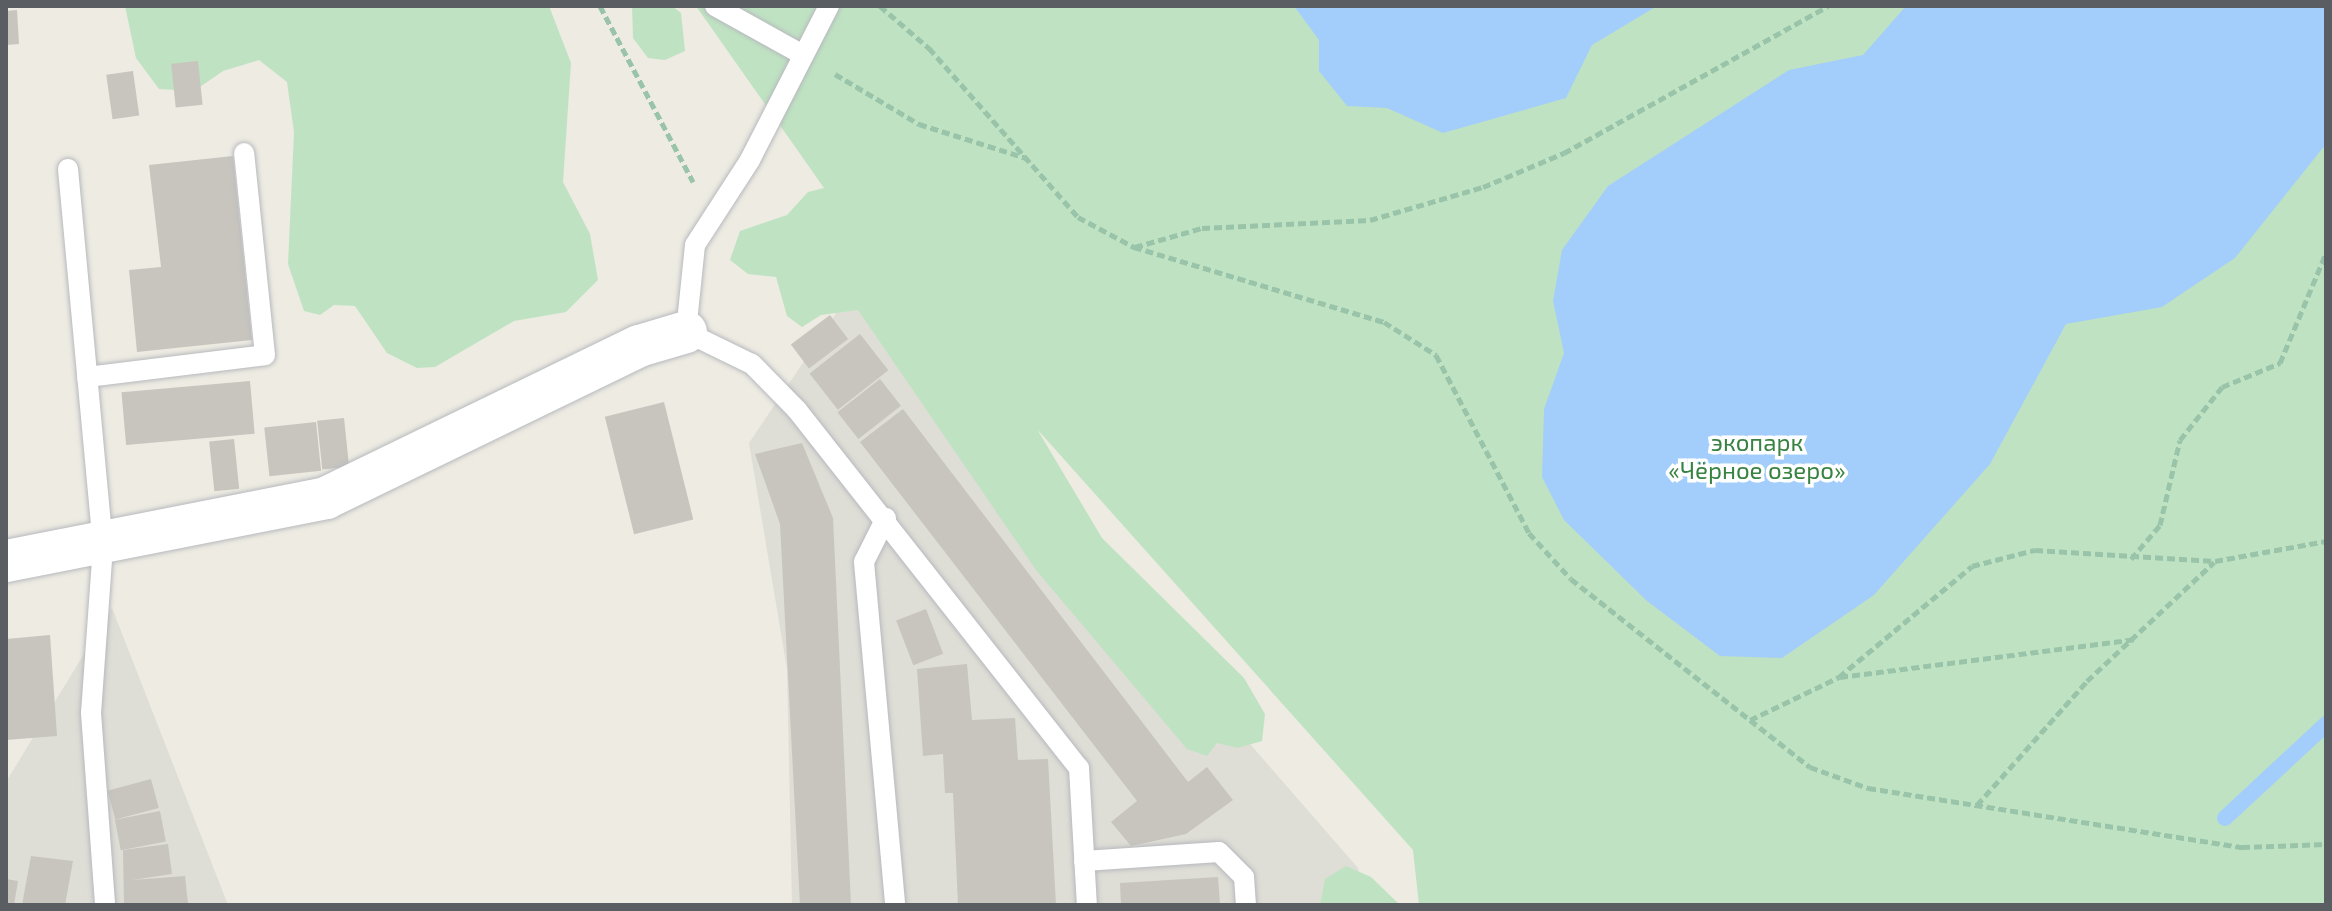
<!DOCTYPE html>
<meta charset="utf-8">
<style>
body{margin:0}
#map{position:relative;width:2332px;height:911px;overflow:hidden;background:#edebe2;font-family:"Exo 2",sans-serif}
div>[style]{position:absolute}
.industrial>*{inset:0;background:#deddd6}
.green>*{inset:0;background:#bfe3c2}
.water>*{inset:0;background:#a3cdfb}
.stream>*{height:16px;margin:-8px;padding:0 8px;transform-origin:8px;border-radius:8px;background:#a3cdfb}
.building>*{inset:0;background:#c8c5bf;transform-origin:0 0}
.path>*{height:5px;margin-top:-2.5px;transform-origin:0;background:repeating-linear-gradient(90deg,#99c4a9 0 8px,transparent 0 12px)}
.roads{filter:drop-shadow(0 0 2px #b7b9be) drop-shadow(0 0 2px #b7b9be)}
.lane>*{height:20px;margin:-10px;padding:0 10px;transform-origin:10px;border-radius:10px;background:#fff}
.street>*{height:42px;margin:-21px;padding:0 21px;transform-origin:21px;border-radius:21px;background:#fff}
span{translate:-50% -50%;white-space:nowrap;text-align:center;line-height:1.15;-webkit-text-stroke:7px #fff;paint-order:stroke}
.park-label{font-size:24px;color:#388342}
.frame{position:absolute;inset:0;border:8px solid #5a5d62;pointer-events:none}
</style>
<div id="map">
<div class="industrial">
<div style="clip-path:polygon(853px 288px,1358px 868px,1364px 905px,792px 905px,787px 669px,749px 443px)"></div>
<div style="clip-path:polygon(112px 608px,228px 905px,6px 905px,6px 782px)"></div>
</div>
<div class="green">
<div style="clip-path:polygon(125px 6px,549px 6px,571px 63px,563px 182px,590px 234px,598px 280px,566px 312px,514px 321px,435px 367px,417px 368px,387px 353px,355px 306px,334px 305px,320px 315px,304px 311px,288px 264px,294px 132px,287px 82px,259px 60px,223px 71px,194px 91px,159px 89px,136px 58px)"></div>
<div style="clip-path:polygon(632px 6px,672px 6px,681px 13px,685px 51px,665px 60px,648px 58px,633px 38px)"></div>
<div style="clip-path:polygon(696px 6px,2326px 6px,2326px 905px,1419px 905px,1413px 850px,1037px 429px,1102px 538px,1244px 678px,1265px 714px,1262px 741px,1238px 748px,1217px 743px,1207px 756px,1187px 749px,1036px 570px,858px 310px,821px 315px,802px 327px,787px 316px,776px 277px,748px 274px,730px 260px,740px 231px,787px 215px,808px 192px,824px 188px)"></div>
<div style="clip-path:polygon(1346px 866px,1371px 877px,1400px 905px,1320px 905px,1325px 879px)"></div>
</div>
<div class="water">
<div style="clip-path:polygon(1294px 6px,1657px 6px,1592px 45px,1566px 98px,1443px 133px,1387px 108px,1347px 106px,1319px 71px,1319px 40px)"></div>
<div style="clip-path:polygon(1906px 6px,2326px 6px,2326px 144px,2235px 258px,2162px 307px,2066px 324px,1990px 464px,1874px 595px,1782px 658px,1720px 656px,1647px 601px,1564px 520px,1542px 477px,1544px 409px,1564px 353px,1553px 301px,1562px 250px,1608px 186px,1789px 70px,1863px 55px)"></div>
</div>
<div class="stream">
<div style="left:2225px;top:818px;width:138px;rotate:-42.9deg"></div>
</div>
<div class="building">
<div style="clip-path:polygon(17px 10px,19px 44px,6px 45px,6px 11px)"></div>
<div style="left:198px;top:61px;width:44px;height:27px;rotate:84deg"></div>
<div style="left:133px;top:71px;width:45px;height:27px;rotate:82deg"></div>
<div style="clip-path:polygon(233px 156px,252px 340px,137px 352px,129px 270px,161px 267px,149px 165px)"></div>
<div style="left:830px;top:315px;width:30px;height:49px;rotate:53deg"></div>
<div style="left:860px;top:334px;width:46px;height:64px;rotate:52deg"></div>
<div style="left:880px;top:379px;width:34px;height:54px;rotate:52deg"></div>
<div style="left:250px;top:381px;width:53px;height:129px;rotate:85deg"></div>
<div style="left:664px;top:402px;width:121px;height:61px;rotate:76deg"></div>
<div style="clip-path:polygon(903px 409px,1188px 782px,1207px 767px,1233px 800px,1186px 834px,1131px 846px,1111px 822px,1137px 801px,860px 442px)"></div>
<div style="left:344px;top:418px;width:49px;height:27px;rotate:84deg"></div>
<div style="left:316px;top:422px;width:49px;height:52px;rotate:84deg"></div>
<div style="left:234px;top:439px;width:50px;height:25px;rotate:84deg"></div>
<div style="clip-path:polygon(802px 443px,833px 518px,851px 905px,800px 905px,780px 524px,755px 454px)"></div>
<div style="left:926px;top:609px;width:48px;height:32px;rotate:69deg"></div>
<div style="clip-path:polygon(50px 635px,57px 736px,6px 740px,6px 639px)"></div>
<div style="clip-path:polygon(967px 664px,972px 720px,1015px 718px,1018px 760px,1048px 759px,1056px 905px,958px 905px,953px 793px,945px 793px,943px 754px,923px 756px,917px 669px)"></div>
<div style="left:151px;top:779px;width:30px;height:45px;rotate:75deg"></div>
<div style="left:160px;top:811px;width:31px;height:46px;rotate:79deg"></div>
<div style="clip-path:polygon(168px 844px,172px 874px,132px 880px,185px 876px,188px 904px,124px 905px,123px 850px)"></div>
<div style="clip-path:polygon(31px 856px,73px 861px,65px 905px,22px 905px)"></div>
<div style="clip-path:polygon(1218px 877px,1220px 905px,1121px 905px,1120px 883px)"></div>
<div style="clip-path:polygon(6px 879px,18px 881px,14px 905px,6px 905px)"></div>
</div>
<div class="path">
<div style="left:600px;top:6px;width:199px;rotate:62.1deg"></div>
<div style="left:880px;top:6px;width:65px;rotate:40.6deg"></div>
<div style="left:929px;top:48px;width:225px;rotate:48.6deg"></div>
<div style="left:1078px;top:217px;width:64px;rotate:28.2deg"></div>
<div style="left:1134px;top:247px;width:261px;rotate:16.7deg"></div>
<div style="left:1384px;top:322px;width:62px;rotate:32.4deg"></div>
<div style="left:1436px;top:355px;width:201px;rotate:62.4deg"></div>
<div style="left:1529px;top:533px;width:62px;rotate:47.6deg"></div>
<div style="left:1571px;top:579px;width:304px;rotate:38.2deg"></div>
<div style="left:1810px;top:767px;width:62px;rotate:19.9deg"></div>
<div style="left:1868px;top:788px;width:379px;rotate:9deg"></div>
<div style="left:2242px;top:847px;width:84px;rotate:-2deg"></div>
<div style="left:835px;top:74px;width:98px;rotate:30.8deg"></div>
<div style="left:919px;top:124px;width:112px;rotate:17.6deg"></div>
<div style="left:1135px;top:247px;width:70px;rotate:-15.8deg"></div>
<div style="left:1202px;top:228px;width:168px;rotate:-2.7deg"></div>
<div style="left:1370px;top:220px;width:118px;rotate:-16.3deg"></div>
<div style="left:1483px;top:187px;width:88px;rotate:-22.8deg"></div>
<div style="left:1564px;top:153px;width:302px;rotate:-29.1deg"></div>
<div style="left:2131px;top:559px;width:45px;rotate:-49.5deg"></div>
<div style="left:2160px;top:525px;width:87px;rotate:-76.8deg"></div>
<div style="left:2180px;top:440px;width:68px;rotate:-51.6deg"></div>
<div style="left:2222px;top:387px;width:63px;rotate:-22.5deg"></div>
<div style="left:2280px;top:363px;width:119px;rotate:-67.3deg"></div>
<div style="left:1840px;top:677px;width:297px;rotate:-7.3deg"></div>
<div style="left:1750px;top:720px;width:99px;rotate:-25.8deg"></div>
<div style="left:1839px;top:677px;width:173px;rotate:-39.8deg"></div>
<div style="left:1972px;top:566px;width:65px;rotate:-14.3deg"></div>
<div style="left:2035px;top:550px;width:180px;rotate:3.5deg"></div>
<div style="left:2215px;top:561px;width:113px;rotate:-10.2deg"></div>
<div style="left:1977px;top:805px;width:166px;rotate:-48.4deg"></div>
<div style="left:2087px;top:681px;width:174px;rotate:-43.1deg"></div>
</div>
<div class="roads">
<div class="lane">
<div style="left:715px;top:6px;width:101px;rotate:29.1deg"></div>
<div style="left:829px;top:6px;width:173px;rotate:117.2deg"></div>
<div style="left:750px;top:160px;width:101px;rotate:122.9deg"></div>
<div style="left:695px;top:245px;width:87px;rotate:95.9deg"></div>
<div style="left:686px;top:332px;width:73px;rotate:25.9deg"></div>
<div style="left:752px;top:364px;width:64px;rotate:45.6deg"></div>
<div style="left:797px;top:410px;width:456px;rotate:51.8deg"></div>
<div style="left:1079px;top:768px;width:137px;rotate:86.7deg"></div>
<div style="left:68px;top:169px;width:379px;rotate:84.7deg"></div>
<div style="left:103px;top:546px;width:167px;rotate:94.1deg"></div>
<div style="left:91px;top:713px;width:193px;rotate:85.8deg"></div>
<div style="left:87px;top:377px;width:179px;rotate:-7deg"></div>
<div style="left:265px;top:355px;width:203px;rotate:-95.9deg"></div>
<div style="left:886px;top:518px;width:49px;rotate:116.6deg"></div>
<div style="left:864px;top:562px;width:344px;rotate:84.8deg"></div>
<div style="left:1084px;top:861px;width:135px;rotate:-3.8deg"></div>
<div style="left:1219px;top:852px;width:35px;rotate:45deg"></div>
<div style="left:1244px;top:877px;width:28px;rotate:86deg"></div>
</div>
<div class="street">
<div style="left:6px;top:561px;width:326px;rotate:-11.1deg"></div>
<div style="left:326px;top:498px;width:348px;rotate:-25.9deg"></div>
<div style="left:639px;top:346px;width:49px;rotate:-16.6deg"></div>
</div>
</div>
<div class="park-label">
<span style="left:1757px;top:456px">экопарк<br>«Чёрное озеро»</span>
</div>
<div class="frame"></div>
</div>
